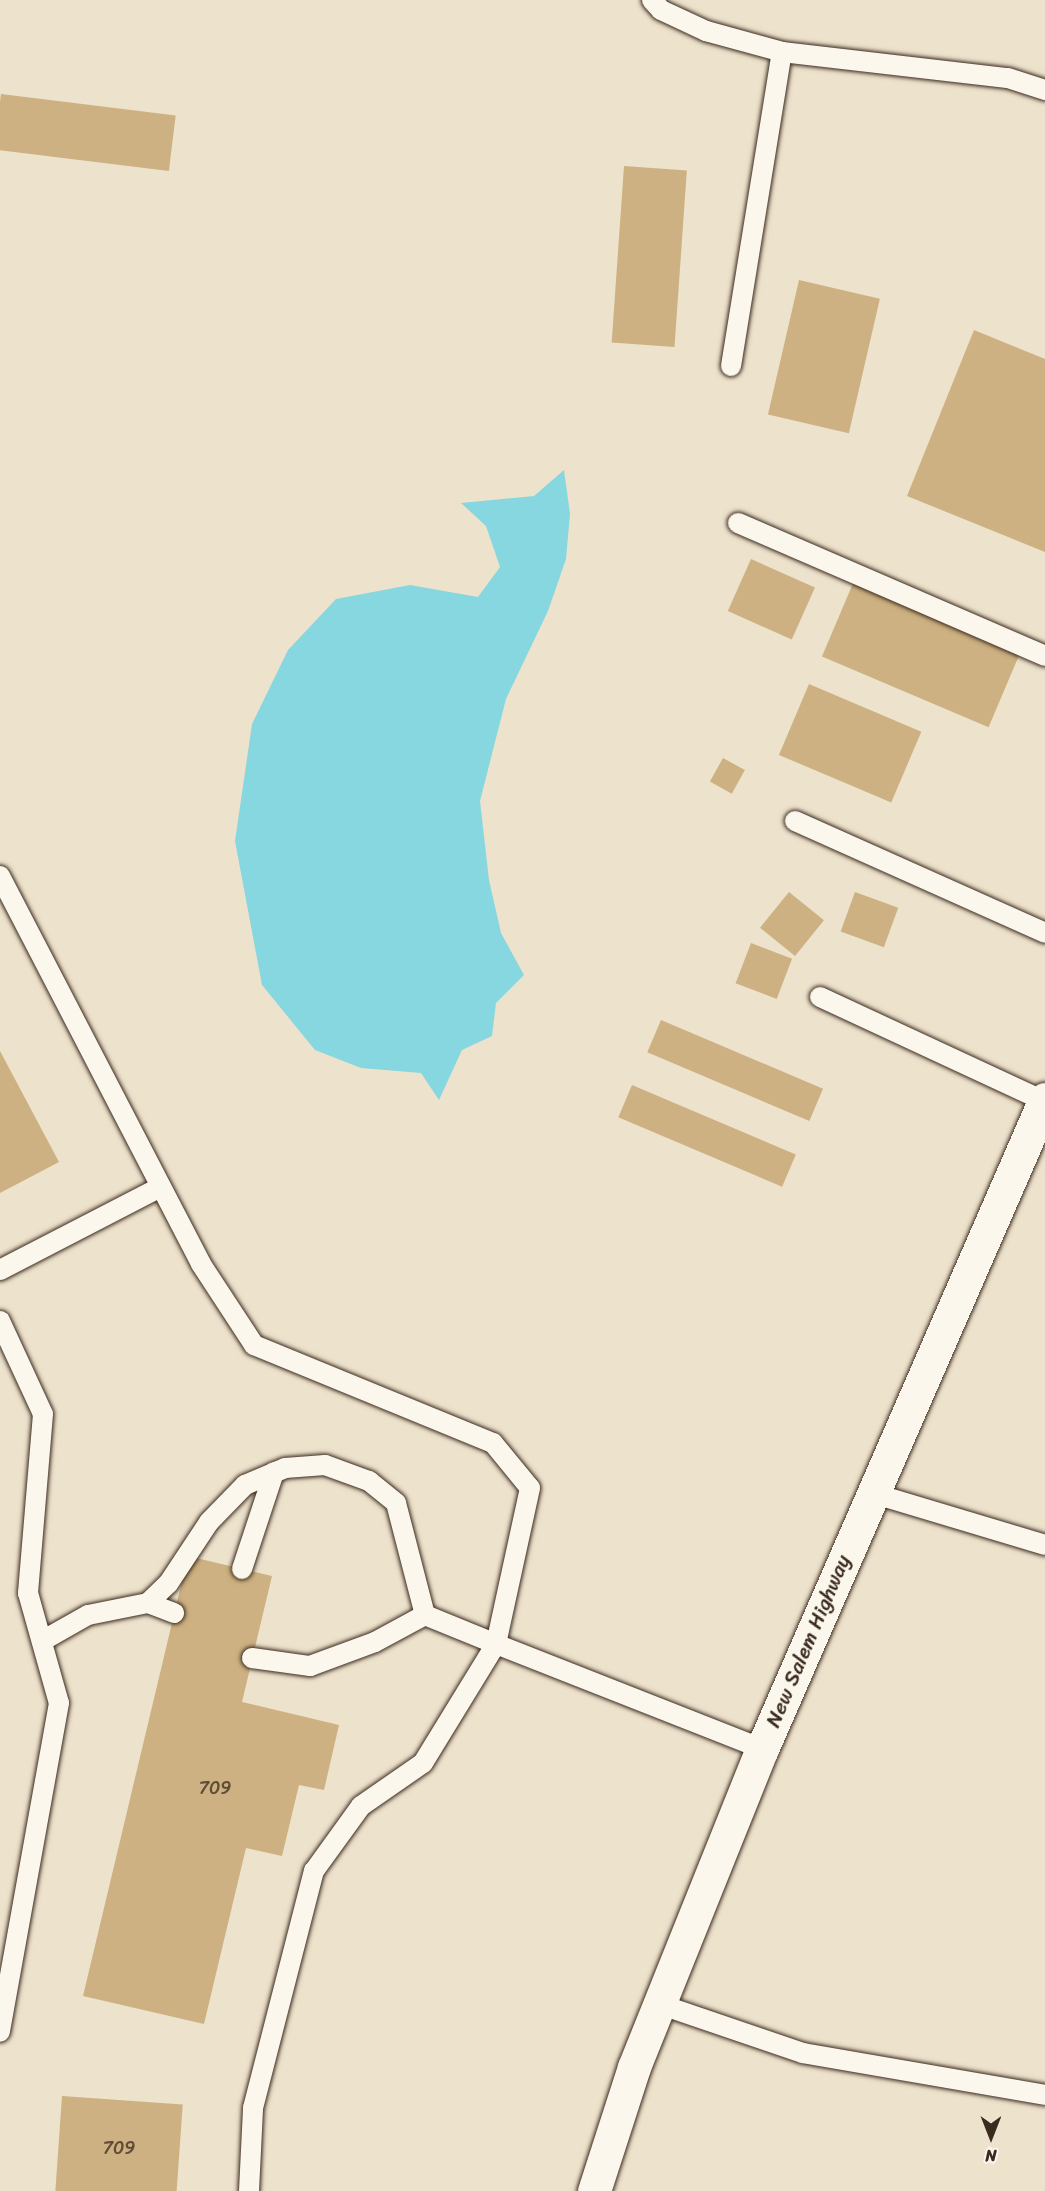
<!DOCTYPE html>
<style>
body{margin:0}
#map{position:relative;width:1045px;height:2191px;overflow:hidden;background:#ede2cc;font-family:Sriracha,sans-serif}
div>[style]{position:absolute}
.water>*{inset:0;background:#87d7e1}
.building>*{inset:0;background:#cdb182;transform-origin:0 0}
.roads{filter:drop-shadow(0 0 2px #3b2a1e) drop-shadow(0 0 2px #3b2a1e)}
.service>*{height:20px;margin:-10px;padding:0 10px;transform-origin:10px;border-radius:10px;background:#fbf7ec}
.primary>*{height:33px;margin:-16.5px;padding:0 16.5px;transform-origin:16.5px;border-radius:16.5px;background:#fbf7ec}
span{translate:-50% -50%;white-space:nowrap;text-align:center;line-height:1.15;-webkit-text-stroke:4.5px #fbf7ec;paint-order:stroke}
.number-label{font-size:18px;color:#604c37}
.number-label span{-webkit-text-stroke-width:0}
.street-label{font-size:21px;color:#3b2a1e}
.north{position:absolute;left:961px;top:2107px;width:60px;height:60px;-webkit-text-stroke:4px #fbf7ec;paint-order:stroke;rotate:180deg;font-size:16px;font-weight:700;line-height:24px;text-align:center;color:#3b2a1e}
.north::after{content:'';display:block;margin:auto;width:21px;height:27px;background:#3b2a1e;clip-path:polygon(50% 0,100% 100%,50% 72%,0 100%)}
</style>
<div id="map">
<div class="water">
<div style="clip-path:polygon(564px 470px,570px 514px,566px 559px,548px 611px,506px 699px,480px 801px,489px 880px,501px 933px,524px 975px,496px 1003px,492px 1036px,462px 1050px,439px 1100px,421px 1073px,361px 1068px,315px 1050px,262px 985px,235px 841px,252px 724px,288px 650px,336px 599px,410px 585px,478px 597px,500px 567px,486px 526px,461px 503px,534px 496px)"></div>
</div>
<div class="building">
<div style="left:1px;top:94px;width:176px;height:56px;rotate:7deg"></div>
<div style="left:624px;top:166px;width:63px;height:177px;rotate:4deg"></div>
<div style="left:799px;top:280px;width:83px;height:138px;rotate:13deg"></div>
<div style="clip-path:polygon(974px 330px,1045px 359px,1045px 552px,907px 496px)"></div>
<div style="left:751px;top:559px;width:70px;height:57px;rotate:24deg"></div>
<div style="left:854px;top:581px;width:181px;height:82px;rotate:23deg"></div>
<div style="left:809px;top:684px;width:122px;height:77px;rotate:23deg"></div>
<div style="left:723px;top:758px;width:25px;height:27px;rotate:29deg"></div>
<div style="left:789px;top:892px;width:45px;height:46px;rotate:39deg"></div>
<div style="left:855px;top:892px;width:46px;height:42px;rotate:20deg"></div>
<div style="left:751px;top:943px;width:44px;height:43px;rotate:21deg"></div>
<div style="left:661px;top:1020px;width:176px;height:35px;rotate:23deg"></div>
<div style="clip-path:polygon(0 1051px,59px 1162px,0 1193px)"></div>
<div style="left:632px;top:1085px;width:178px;height:35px;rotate:23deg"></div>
<div style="clip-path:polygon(188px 1556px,272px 1576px,242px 1702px,339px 1725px,324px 1790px,299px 1785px,282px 1856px,246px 1848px,204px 2024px,83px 1996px)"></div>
<div style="left:62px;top:2096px;width:121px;height:95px;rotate:4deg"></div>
</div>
<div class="roads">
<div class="service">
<div style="left:652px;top:0;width:13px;rotate:48deg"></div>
<div style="left:661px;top:10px;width:50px;rotate:25deg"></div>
<div style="left:706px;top:31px;width:79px;rotate:15.4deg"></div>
<div style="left:782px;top:52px;width:227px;rotate:6.6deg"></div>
<div style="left:1008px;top:78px;width:39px;rotate:18deg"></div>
<div style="left:731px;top:366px;width:318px;rotate:-80.8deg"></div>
<div style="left:738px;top:523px;width:335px;rotate:23.4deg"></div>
<div style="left:795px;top:821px;width:274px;rotate:24.1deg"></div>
<div style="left:0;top:876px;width:437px;rotate:62.6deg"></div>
<div style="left:201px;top:1264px;width:97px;rotate:56.8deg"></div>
<div style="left:254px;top:1345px;width:258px;rotate:22.3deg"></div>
<div style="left:493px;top:1443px;width:58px;rotate:50.6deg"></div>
<div style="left:530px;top:1488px;width:160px;rotate:102.3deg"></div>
<div style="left:496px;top:1644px;width:77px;rotate:-157.8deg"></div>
<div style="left:820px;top:997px;width:247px;rotate:24.9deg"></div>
<div style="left:0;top:1270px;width:181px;rotate:-27.3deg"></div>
<div style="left:0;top:1321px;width:102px;rotate:65.2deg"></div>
<div style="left:43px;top:1414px;width:180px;rotate:94.8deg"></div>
<div style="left:28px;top:1593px;width:114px;rotate:74.3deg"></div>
<div style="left:59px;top:1703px;width:334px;rotate:100.2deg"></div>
<div style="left:872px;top:1493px;width:181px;rotate:16.7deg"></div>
<div style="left:242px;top:1569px;width:102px;rotate:-71.7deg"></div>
<div style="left:148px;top:1603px;width:28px;rotate:21deg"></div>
<div style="left:42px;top:1641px;width:53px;rotate:-29.5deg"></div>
<div style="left:88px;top:1615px;width:61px;rotate:-11.3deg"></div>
<div style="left:148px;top:1603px;width:28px;rotate:-44deg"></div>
<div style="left:168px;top:1584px;width:74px;rotate:-56.5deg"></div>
<div style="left:209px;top:1522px;width:52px;rotate:-45.8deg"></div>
<div style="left:245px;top:1485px;width:43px;rotate:-23deg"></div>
<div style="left:285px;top:1468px;width:40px;rotate:-4.3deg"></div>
<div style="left:325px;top:1465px;width:47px;rotate:20deg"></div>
<div style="left:369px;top:1481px;width:35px;rotate:39deg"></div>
<div style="left:396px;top:1503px;width:116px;rotate:75.5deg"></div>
<div style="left:252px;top:1658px;width:59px;rotate:7.9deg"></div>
<div style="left:310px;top:1666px;width:69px;rotate:-20.3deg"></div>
<div style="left:375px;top:1642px;width:57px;rotate:-28.4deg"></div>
<div style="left:659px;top:2004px;width:152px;rotate:18.8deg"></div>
<div style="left:803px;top:2053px;width:246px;rotate:9.8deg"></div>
<div style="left:249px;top:2191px;width:83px;rotate:-87.2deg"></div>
<div style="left:253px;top:2108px;width:245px;rotate:-75.6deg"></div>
<div style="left:314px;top:1871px;width:80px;rotate:-54.1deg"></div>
<div style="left:361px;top:1806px;width:75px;rotate:-34.7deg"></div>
<div style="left:423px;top:1763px;width:140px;rotate:-58.5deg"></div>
<div style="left:496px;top:1644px;width:286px;rotate:21.5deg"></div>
</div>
<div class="primary">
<div style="left:594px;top:2191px;width:130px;rotate:-72.1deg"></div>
<div style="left:634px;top:2067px;width:343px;rotate:-68.1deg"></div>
<div style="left:762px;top:1749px;width:709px;rotate:-66.47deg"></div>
</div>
</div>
<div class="number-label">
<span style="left:215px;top:1788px">709</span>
<span style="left:119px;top:2148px">709</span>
</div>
<div class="street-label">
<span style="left:808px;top:1641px;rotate:-67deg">New Salem Highway</span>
</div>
<div class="north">N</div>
</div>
